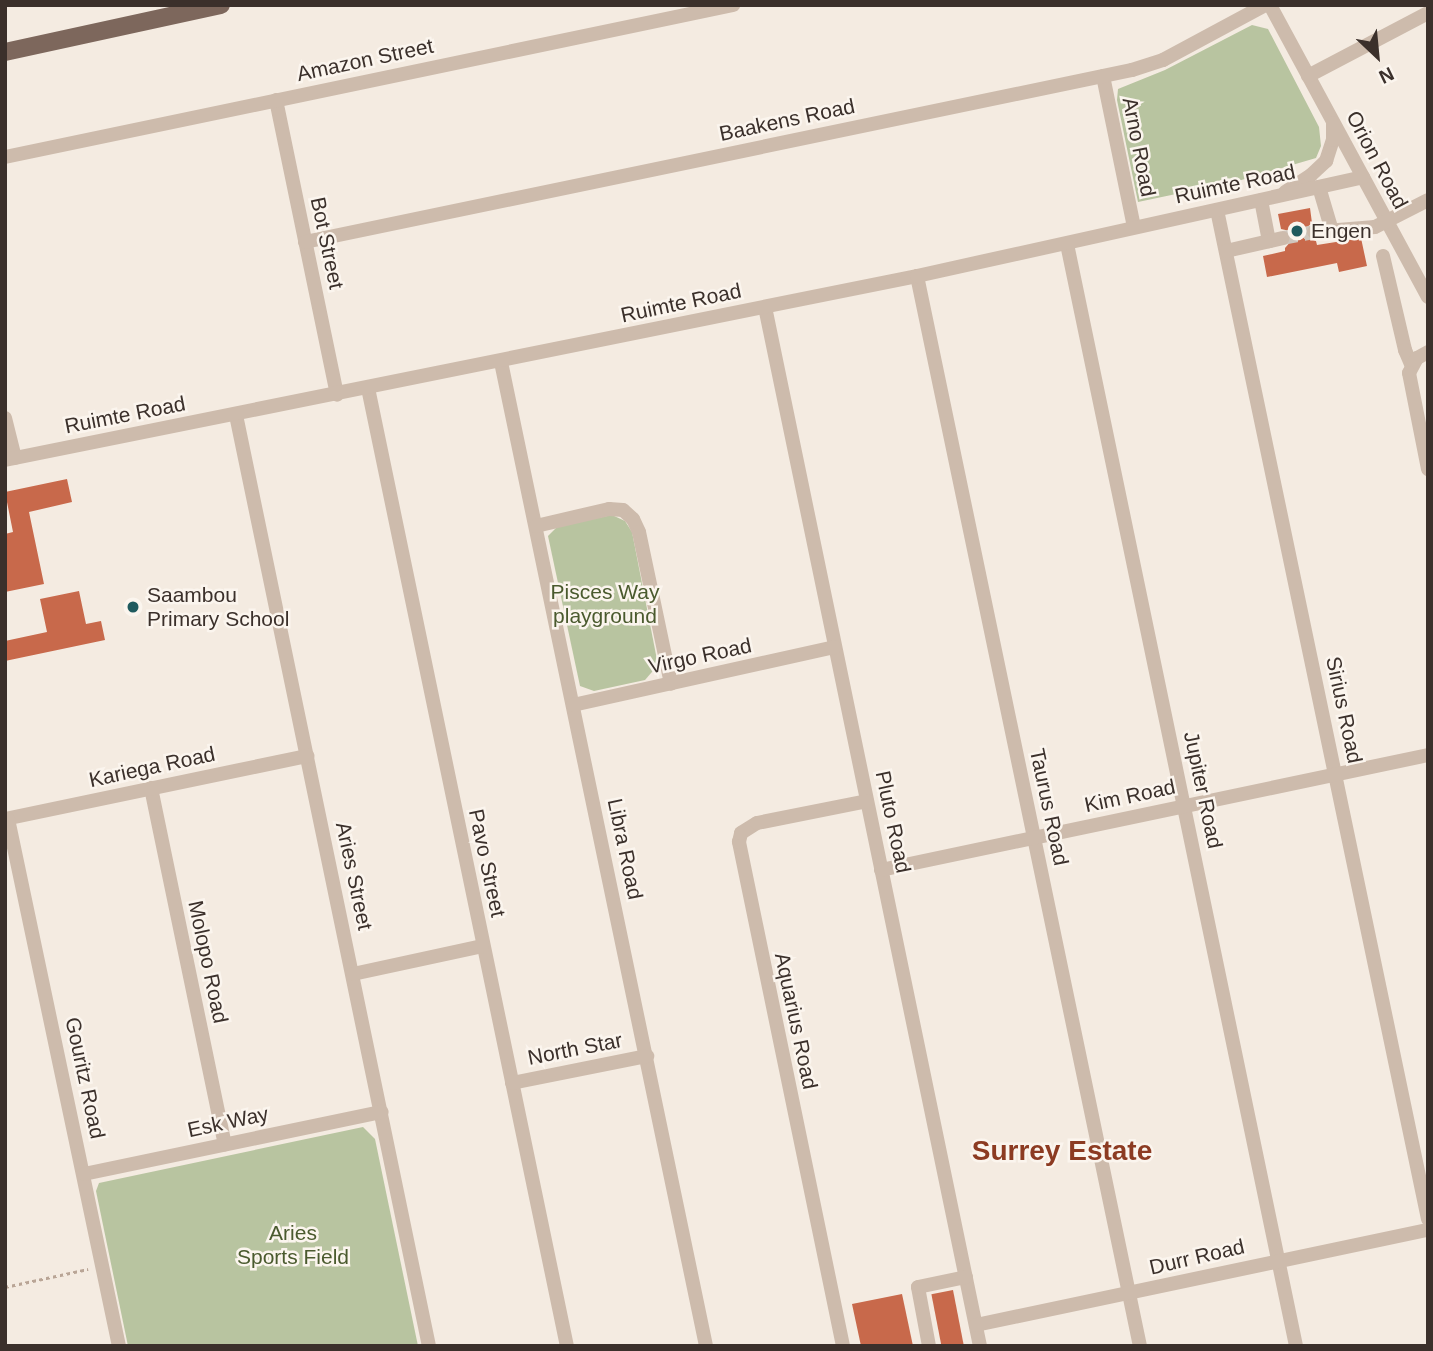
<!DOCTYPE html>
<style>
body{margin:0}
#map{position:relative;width:1433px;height:1351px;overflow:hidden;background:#f4ebe1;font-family:Arial,sans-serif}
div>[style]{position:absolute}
.green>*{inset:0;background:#b8c4a0}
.building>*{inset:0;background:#c8694b;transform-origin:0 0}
.minor-tunnel>*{height:14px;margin-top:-7px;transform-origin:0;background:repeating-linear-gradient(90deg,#cfc6bd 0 14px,transparent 0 21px)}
.path>*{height:2.5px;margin-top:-1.25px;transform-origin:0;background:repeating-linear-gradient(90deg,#b9a596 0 3.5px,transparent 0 7px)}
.minor>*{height:14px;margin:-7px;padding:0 7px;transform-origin:7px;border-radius:7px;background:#cdbbac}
.major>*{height:18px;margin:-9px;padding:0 9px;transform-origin:9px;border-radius:9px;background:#7d675c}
.dots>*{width:19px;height:19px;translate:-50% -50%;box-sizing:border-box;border:4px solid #fbf5ee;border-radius:50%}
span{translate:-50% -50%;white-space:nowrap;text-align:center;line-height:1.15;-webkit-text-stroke:5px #fbf5ee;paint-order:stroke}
.street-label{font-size:21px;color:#3b302b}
.poi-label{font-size:21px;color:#3b302b}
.left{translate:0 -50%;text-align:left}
.park-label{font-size:21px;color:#4a5a2e}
.district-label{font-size:28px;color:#8c3b22;font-weight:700}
.frame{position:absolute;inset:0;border:7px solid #3b302b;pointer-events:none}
.north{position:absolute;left:1342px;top:21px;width:70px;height:70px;-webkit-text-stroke:5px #fbf5ee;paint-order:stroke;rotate:154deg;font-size:19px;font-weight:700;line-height:28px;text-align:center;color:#3b302b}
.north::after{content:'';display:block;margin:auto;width:24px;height:32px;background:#3b302b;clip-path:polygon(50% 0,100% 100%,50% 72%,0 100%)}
</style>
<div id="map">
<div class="green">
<div style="clip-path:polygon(1252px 25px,1268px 29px,1319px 127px,1321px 146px,1316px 158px,1238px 181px,1138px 202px,1117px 100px,1118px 89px,1165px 70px)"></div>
<div style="clip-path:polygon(612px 515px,625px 521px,632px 532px,658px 665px,645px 680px,594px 691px,580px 686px,548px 536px,558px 526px)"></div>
<div style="clip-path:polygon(363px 1127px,375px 1139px,418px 1346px,128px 1346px,96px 1191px,99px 1183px)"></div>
</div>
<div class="building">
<div style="clip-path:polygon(1310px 208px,1312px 223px,1305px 229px,1307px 238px,1316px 241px,1317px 245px,1361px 238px,1367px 266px,1339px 272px,1337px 263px,1267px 277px,1263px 256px,1285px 251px,1285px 248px,1292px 240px,1290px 231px,1281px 229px,1278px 214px)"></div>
<div style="clip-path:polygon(67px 479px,72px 502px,29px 512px,44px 584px,5px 592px,5px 534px,13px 532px,5px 492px)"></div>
<div style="clip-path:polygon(79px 591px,86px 624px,101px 621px,105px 640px,5px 661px,5px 641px,47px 632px,40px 599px)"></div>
<div style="left:953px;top:1290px;width:57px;height:22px;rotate:79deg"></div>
<div style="clip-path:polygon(902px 1294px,913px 1346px,861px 1346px,852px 1304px)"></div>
</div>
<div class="minor-tunnel">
<div style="left:1283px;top:238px;width:32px;rotate:-11deg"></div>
</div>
<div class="path">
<div style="left:5px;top:1287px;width:85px;rotate:-12.2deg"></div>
</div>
<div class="minor">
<div style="left:1270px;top:5px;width:332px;rotate:61.6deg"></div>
<div style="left:1103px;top:76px;width:154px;rotate:78.4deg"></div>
<div style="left:1308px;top:76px;width:136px;rotate:-27.7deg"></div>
<div style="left:276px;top:100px;width:301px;rotate:78.3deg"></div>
<div style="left:5px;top:157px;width:744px;rotate:-11.79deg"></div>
<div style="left:1319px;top:187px;width:46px;rotate:73.5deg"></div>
<div style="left:1285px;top:192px;width:31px;rotate:-33deg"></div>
<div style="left:1311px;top:175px;width:21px;rotate:-43deg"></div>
<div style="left:1326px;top:161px;width:22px;rotate:-72deg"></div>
<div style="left:1333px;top:140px;width:17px;rotate:-90deg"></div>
<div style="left:1261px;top:200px;width:42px;rotate:79deg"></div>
<div style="left:1217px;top:210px;width:1031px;rotate:78.19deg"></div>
<div style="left:1314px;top:232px;width:61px;rotate:-4.7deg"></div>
<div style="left:1375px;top:227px;width:59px;rotate:-27deg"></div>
<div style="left:305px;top:242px;width:845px;rotate:-11.75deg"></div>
<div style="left:1132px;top:70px;width:33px;rotate:-18deg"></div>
<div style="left:1163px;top:60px;width:116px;rotate:-28.3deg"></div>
<div style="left:1067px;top:244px;width:1126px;rotate:78.26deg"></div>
<div style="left:1226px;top:251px;width:58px;rotate:-12.8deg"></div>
<div style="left:1383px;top:256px;width:97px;rotate:76.8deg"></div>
<div style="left:1405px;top:350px;width:15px;rotate:67deg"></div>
<div style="left:917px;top:276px;width:1093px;rotate:78.23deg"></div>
<div style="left:765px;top:307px;width:1061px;rotate:78.31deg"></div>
<div style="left:1428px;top:352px;width:13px;rotate:151deg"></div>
<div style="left:1417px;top:358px;width:17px;rotate:118deg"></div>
<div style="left:1409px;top:373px;width:98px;rotate:78.8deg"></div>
<div style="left:501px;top:362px;width:1005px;rotate:78.23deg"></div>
<div style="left:368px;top:388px;width:978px;rotate:78.27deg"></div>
<div style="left:236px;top:415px;width:951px;rotate:78.29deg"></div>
<div style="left:5px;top:418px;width:41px;rotate:76deg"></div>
<div style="left:5px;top:460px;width:930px;rotate:-11.41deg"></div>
<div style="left:917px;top:276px;width:457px;rotate:-12.5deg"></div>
<div style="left:536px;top:526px;width:75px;rotate:-13.1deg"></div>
<div style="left:609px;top:509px;width:14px;rotate:4deg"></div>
<div style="left:623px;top:510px;width:13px;rotate:42deg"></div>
<div style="left:633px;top:519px;width:14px;rotate:65deg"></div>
<div style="left:639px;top:532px;width:155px;rotate:78.1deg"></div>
<div style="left:573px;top:705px;width:268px;rotate:-12.5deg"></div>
<div style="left:151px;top:788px;width:364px;rotate:78.3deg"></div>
<div style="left:5px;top:819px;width:309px;rotate:-11.8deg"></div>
<div style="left:8px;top:819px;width:539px;rotate:78.11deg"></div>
<div style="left:881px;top:870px;width:559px;rotate:-11.87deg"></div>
<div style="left:353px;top:974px;width:132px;rotate:-12.2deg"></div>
<div style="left:512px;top:1083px;width:138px;rotate:-11.3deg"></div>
<div style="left:84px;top:1174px;width:304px;rotate:-11.8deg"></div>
<div style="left:976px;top:1325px;width:462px;rotate:-11.9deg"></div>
<div style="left:843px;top:1346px;width:515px;rotate:-101.66deg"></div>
<div style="left:739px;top:842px;width:9px;rotate:-77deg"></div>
<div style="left:741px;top:833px;width:19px;rotate:-32deg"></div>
<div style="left:757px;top:823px;width:112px;rotate:-11.3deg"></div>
<div style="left:929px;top:1346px;width:60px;rotate:-100.6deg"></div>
<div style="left:918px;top:1287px;width:49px;rotate:-11.8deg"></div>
</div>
<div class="major">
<div style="left:5px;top:52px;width:221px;rotate:-12.3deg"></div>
</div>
<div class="dots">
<div style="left:1297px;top:231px;background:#1f5a5e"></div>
<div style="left:133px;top:607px;background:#1f5a5e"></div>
</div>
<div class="street-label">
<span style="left:365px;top:60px;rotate:-12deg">Amazon Street</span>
<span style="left:787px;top:120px;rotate:-12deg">Baakens Road</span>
<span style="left:1139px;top:147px;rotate:79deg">Arno Road</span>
<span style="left:1377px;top:160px;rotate:62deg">Orion Road</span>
<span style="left:1235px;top:184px;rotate:-12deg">Ruimte Road</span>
<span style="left:327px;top:243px;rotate:78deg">Bot Street</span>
<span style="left:681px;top:303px;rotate:-12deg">Ruimte Road</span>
<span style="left:125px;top:415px;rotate:-11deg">Ruimte Road</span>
<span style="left:700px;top:656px;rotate:-12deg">Virgo Road</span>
<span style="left:1344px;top:710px;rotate:78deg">Sirius Road</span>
<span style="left:152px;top:767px;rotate:-12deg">Kariega Road</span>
<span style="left:1203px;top:790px;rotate:78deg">Jupiter Road</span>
<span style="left:1130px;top:796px;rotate:-12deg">Kim Road</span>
<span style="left:1049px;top:807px;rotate:78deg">Taurus Road</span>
<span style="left:893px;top:822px;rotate:78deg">Pluto Road</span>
<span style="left:625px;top:849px;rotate:78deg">Libra Road</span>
<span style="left:487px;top:863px;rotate:78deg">Pavo Street</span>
<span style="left:354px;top:876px;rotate:78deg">Aries Street</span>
<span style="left:208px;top:962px;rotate:78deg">Molopo Road</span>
<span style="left:796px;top:1021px;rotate:78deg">Aquarius Road</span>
<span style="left:575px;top:1049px;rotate:-11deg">North Star</span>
<span style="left:85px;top:1078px;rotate:78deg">Gouritz Road</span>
<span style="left:228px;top:1122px;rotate:-12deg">Esk Way</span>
<span style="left:1197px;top:1257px;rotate:-13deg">Durr Road</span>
</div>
<div class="poi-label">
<span class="left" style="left:1311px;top:231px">Engen</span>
<span class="left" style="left:147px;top:607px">Saambou<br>Primary School</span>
</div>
<div class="park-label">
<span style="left:605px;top:604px">Pisces Way<br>playground</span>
<span style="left:293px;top:1245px">Aries<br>Sports Field</span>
</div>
<div class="district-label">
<span style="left:1062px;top:1151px">Surrey Estate</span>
</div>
<div class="frame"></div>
<div class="north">N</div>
</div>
